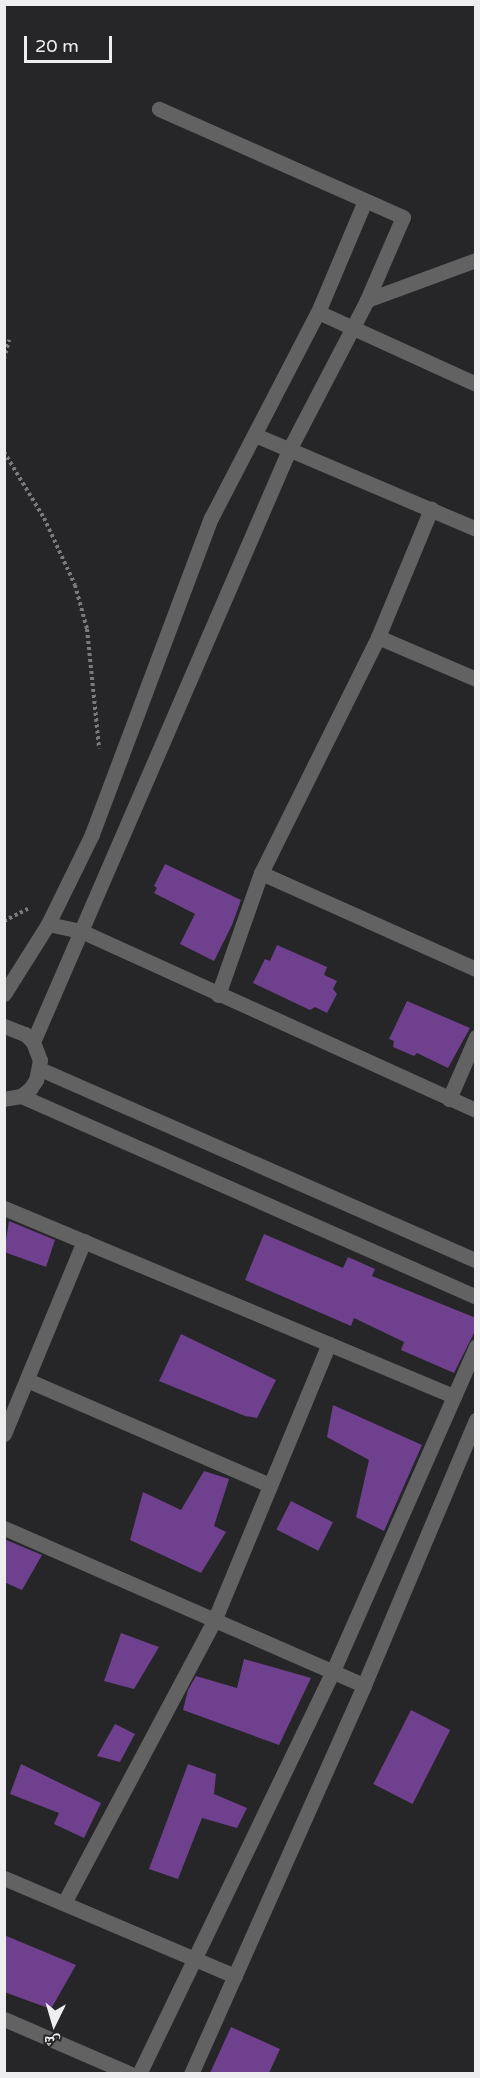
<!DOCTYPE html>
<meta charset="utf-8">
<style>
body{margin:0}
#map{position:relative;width:480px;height:2078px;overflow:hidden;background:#262527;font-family:"Varela Round","Noto Naskh Arabic",sans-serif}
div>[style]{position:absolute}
.building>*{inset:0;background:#6f408e;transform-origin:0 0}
.path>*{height:4px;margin-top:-2px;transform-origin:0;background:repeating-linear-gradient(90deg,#7b7a7c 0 3px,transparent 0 6px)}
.minor>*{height:15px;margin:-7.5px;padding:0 7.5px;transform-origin:7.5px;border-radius:7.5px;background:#636263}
span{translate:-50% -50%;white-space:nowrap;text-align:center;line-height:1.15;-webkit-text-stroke:6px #262527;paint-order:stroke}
.frame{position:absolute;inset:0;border:6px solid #eeedef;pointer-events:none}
.north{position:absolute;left:24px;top:1994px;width:60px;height:60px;-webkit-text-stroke:4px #262527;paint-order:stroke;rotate:185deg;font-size:16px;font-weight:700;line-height:24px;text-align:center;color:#eeedef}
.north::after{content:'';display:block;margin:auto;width:21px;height:27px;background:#eeedef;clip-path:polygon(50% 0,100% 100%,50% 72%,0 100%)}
.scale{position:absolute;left:24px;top:36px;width:88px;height:27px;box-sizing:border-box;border:3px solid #eeedef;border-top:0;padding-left:8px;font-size:18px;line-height:21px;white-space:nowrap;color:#eeedef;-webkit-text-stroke:4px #262527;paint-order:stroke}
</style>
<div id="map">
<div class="building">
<div style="clip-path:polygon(165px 864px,241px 900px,232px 925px,214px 961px,180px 944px,195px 914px,154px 893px,157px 888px,154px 886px)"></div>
<div style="clip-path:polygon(277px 945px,327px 967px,324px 975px,337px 981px,333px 989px,337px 994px,327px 1013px,315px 1007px,310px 1010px,253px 983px,265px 959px,270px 961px)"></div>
<div style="clip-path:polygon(407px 1001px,470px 1028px,448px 1068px,417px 1053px,414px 1056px,393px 1047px,394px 1041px,389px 1039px)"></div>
<div style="clip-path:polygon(9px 1221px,55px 1240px,46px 1267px,4px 1252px)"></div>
<div style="clip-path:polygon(264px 1234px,343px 1268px,348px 1257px,375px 1269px,372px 1276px,476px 1318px,476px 1329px,454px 1373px,401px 1350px,404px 1342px,354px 1318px,351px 1326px,245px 1280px)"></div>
<div style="clip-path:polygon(181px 1334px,276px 1380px,257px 1418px,245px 1416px,159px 1381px)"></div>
<div style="clip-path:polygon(333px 1405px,422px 1445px,384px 1531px,356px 1517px,369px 1460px,327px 1437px)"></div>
<div style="clip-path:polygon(204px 1471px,229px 1479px,214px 1526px,226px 1532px,201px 1573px,130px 1540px,143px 1492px,181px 1510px)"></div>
<div style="left:291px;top:1501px;width:47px;height:32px;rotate:27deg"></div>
<div style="clip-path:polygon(4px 1539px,42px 1555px,22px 1590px,4px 1582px)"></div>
<div style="clip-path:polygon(121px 1633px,159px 1647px,134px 1689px,104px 1681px)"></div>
<div style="clip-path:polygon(244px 1659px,311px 1678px,279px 1745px,183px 1710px,188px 1690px,196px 1676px,237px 1688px)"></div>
<div style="left:411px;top:1710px;width:44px;height:83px;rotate:27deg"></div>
<div style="clip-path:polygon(115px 1724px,135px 1734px,120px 1762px,97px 1756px)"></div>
<div style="clip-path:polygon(21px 1764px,101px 1803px,84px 1838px,54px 1824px,59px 1813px,10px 1794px)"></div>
<div style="clip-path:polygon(188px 1764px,216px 1774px,214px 1794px,247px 1808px,237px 1828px,202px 1818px,178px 1879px,149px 1869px)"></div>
<div style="clip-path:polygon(4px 1935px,76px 1965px,51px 2009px,4px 1992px)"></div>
<div style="clip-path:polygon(231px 2027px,280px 2049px,269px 2073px,210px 2073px)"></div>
</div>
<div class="path">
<div style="left:4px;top:359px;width:20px;rotate:-75deg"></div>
<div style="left:4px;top:452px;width:77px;rotate:58.8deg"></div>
<div style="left:44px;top:518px;width:74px;rotate:65.2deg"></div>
<div style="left:75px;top:585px;width:46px;rotate:74.7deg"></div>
<div style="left:87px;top:629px;width:120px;rotate:84.2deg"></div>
<div style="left:4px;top:921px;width:29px;rotate:-27deg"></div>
</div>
<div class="minor">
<div style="left:367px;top:300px;width:116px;rotate:-20.2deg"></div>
<div style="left:318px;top:312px;width:174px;rotate:24.5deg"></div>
<div style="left:255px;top:435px;width:240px;rotate:23deg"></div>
<div style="left:378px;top:637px;width:107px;rotate:23.2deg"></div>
<div style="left:261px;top:873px;width:235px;rotate:24.1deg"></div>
<div style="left:48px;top:924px;width:34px;rotate:12deg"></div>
<div style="left:81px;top:931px;width:434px;rotate:24.4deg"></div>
<div style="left:4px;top:994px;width:83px;rotate:-57.8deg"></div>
<div style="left:48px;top:924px;width:100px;rotate:-63.9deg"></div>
<div style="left:92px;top:834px;width:338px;rotate:-69.4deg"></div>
<div style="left:211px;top:518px;width:232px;rotate:-62.6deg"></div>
<div style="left:318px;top:312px;width:121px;rotate:-67.1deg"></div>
<div style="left:218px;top:995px;width:129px;rotate:-70.6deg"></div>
<div style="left:261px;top:873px;width:263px;rotate:-63.6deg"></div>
<div style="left:378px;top:637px;width:139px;rotate:-67.5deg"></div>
<div style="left:4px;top:1026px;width:22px;rotate:21deg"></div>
<div style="left:25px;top:1034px;width:11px;rotate:45deg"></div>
<div style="left:33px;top:1042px;width:19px;rotate:69deg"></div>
<div style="left:40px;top:1060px;width:20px;rotate:101deg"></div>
<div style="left:36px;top:1080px;width:11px;rotate:124deg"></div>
<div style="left:30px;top:1089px;width:11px;rotate:142deg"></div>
<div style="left:21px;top:1096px;width:17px;rotate:170deg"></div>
<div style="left:33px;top:1042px;width:645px;rotate:-66.61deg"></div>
<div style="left:289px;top:450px;width:169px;rotate:-62.5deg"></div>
<div style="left:367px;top:300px;width:90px;rotate:-66.6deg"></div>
<div style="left:403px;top:217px;width:267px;rotate:-156.1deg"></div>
<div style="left:40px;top:1069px;width:476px;rotate:23.7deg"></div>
<div style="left:21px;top:1096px;width:497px;rotate:23.8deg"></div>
<div style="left:449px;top:1099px;width:68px;rotate:-66.5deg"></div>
<div style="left:4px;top:1208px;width:488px;rotate:22.7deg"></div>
<div style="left:27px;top:1380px;width:265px;rotate:23.4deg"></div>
<div style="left:4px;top:1434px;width:209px;rotate:-67.5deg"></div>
<div style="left:4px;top:1528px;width:393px;rotate:23.6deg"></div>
<div style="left:4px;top:1878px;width:251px;rotate:23deg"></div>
<div style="left:64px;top:1903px;width:319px;rotate:-62deg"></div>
<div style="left:214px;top:1621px;width:300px;rotate:-67.5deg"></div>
<div style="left:4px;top:2019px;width:138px;rotate:23.4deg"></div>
<div style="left:139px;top:2074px;width:445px;rotate:-64.3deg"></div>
<div style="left:332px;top:1673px;width:357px;rotate:-66.2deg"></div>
<div style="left:191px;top:2074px;width:426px;rotate:-66deg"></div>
<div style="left:364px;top:1685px;width:288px;rotate:-67.1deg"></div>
</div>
<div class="frame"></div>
<div class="north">ش</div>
<div class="scale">20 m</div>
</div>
